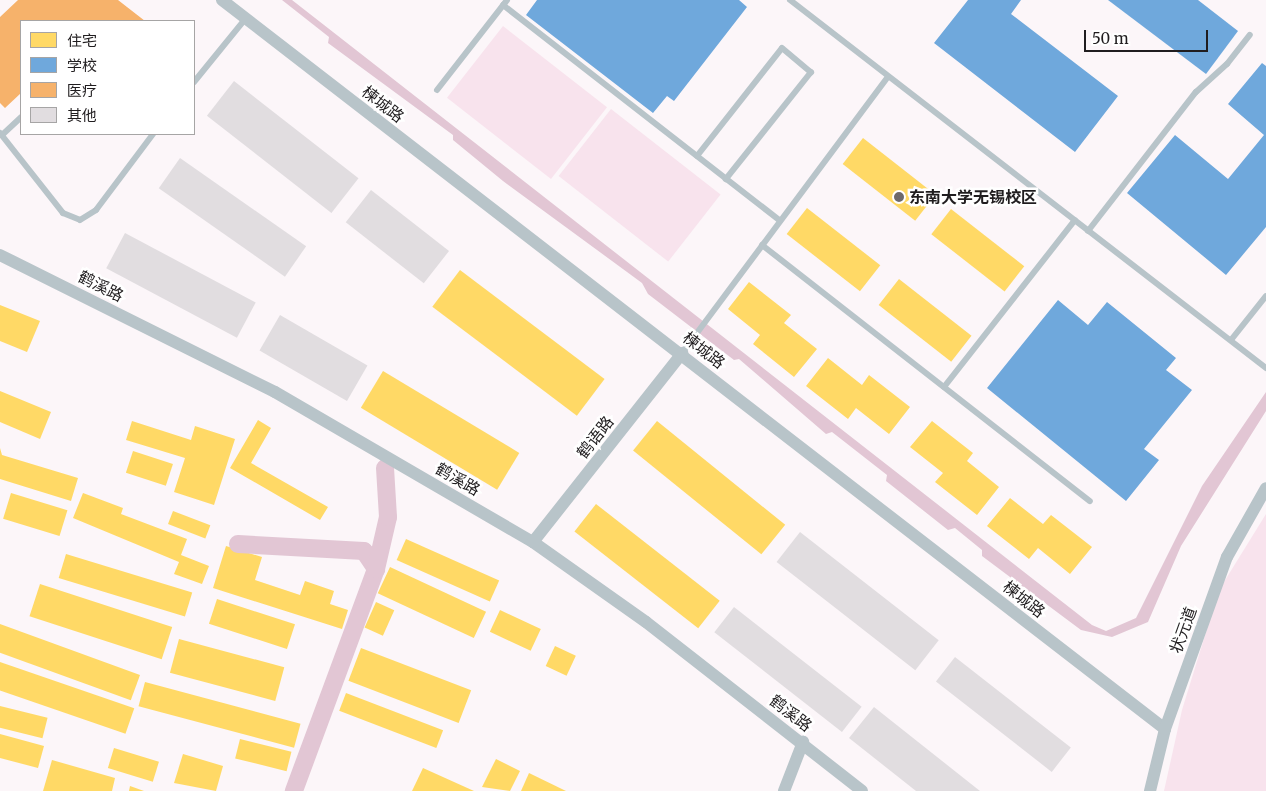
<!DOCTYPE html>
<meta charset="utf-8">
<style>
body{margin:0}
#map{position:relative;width:1266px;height:791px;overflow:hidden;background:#fcf6f9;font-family:Merriweather,"Noto Sans SC",serif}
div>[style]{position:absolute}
.green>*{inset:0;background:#f8e3ed;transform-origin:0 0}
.water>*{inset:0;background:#e2c6d4}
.homes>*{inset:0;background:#ffd966;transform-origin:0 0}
.schools>*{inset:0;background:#6fa8dc}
.health>*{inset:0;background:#f6b26b}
.canal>*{height:18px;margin:-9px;padding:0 9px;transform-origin:9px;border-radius:9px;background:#e2c6d4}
.building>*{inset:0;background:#e1dde0;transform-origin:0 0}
.lane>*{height:6px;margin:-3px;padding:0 3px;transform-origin:3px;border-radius:3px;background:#b8c4c9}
.street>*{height:12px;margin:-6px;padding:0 6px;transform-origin:6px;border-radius:6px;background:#b8c4c9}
.dots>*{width:14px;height:14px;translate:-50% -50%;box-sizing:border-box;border:2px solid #fff;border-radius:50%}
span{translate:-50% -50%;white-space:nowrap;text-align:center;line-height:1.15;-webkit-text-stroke:5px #fff;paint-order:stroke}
.street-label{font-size:16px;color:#201d1f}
.poi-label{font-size:16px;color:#201d1f;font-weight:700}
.left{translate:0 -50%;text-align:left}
.legend{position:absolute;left:20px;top:20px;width:175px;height:115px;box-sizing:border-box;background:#fff;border:1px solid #a6a5a5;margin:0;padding:6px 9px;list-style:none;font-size:15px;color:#201d1f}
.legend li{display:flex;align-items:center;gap:10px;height:25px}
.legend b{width:25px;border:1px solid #a6a5a5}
.scale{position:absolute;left:1084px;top:30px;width:124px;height:22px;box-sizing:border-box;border:2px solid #201d1f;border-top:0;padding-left:6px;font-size:15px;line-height:18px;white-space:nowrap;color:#201d1f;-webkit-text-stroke:4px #fff;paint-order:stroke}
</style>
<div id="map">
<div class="green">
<div style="left:503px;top:26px;width:132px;height:91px;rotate:38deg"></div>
<div style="left:611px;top:109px;width:139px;height:85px;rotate:38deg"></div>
<div style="clip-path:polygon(1266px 514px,1266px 791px,1164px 791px,1182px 710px,1219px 590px)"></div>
</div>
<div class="water">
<div style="clip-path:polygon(282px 0,292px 0,1092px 625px,1106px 631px,1136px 618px,1202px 486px,1266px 392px,1266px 411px,1181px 546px,1148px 622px,1112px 637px,1081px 630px,982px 556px,982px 550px,955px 528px,948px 530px,886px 481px,887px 475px,832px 432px,826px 434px,739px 359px,734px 360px,648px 294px,642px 283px,503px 181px,453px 140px,453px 135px,328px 43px,329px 37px)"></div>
</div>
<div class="homes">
<div style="left:863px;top:138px;width:92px;height:33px;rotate:38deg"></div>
<div style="left:807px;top:208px;width:93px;height:33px;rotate:38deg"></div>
<div style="left:951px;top:209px;width:93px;height:32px;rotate:38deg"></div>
<div style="left:460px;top:270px;width:181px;height:46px;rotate:37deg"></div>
<div style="left:899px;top:279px;width:92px;height:33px;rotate:38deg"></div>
<div style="clip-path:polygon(749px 282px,791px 315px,784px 323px,817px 349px,794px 377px,753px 344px,760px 335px,728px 309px)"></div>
<div style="clip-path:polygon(0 305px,40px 321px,27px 352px,0 341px)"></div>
<div style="clip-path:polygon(828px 358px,862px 385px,869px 375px,910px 407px,889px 434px,856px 408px,848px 419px,806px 386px)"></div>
<div style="left:383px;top:371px;width:159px;height:43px;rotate:31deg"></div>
<div style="clip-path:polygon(0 391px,51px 412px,40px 439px,0 422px)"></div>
<div style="clip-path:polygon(258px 420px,271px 428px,251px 463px,328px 507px,320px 520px,230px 468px)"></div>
<div style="clip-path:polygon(132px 421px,191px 440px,195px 426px,235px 439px,214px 505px,174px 492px,185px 458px,126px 440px)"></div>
<div style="left:657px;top:421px;width:165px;height:38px;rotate:39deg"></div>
<div style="clip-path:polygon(932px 421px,973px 453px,967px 461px,999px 487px,977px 515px,935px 482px,943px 473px,910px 447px)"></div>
<div style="clip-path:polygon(0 448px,2px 455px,78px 478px,71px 501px,0 479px)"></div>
<div style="left:133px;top:451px;width:42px;height:23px;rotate:18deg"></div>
<div style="left:11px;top:493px;width:59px;height:27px;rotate:17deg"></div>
<div style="clip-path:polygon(83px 493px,123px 508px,121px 514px,187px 539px,181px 555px,209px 566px,202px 584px,174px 574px,179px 562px,73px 518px)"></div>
<div style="clip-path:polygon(1010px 498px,1043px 524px,1051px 515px,1092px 547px,1070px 574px,1038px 548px,1029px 559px,987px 526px)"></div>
<div style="left:596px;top:504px;width:157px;height:35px;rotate:38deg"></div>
<div style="left:173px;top:511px;width:40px;height:14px;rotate:21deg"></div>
<div style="left:406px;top:539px;width:102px;height:23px;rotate:24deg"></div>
<div style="clip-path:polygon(226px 546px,262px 557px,255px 580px,300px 595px,305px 581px,334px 591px,330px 604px,348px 610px,342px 629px,213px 588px)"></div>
<div style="left:66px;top:554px;width:132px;height:25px;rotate:17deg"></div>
<div style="left:390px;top:567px;width:106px;height:29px;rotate:25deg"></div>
<div style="left:40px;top:584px;width:139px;height:34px;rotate:18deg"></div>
<div style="left:217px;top:599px;width:82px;height:26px;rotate:18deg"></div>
<div style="left:376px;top:602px;width:20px;height:28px;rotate:24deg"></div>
<div style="left:500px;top:610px;width:45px;height:24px;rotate:25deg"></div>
<div style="left:0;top:624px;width:149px;height:27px;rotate:20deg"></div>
<div style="left:179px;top:639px;width:109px;height:35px;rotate:15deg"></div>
<div style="left:555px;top:646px;width:23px;height:22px;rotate:25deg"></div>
<div style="left:361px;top:648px;width:118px;height:35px;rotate:21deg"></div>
<div style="left:0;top:662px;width:142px;height:27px;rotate:19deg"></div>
<div style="left:145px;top:682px;width:161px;height:25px;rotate:15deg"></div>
<div style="left:346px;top:693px;width:104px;height:19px;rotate:21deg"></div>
<div style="left:0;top:706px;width:49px;height:21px;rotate:14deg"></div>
<div style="clip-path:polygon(0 734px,44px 746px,38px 768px,0 758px)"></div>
<div style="left:240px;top:739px;width:53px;height:20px;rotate:14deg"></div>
<div style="left:114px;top:748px;width:47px;height:21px;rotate:17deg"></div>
<div style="clip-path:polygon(183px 754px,223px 766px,216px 791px,174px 783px)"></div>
<div style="clip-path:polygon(496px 759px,520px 771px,510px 791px,482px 787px)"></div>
<div style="clip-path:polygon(52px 760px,115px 778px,112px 791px,43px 791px)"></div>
<div style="clip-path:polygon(423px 768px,474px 791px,412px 791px)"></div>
<div style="clip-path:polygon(529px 773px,566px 791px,521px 791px)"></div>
<div style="clip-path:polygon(130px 786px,144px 791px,129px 791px)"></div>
</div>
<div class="schools">
<div style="clip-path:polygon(537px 0,739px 0,747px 7px,674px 101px,667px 96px,653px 113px,526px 15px)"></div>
<div style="clip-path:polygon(968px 0,1021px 0,1011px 14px,1118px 96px,1075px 152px,934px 43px)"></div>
<div style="clip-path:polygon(1108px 0,1198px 0,1238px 31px,1206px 74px)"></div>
<div style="clip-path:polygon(1262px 63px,1266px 66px,1266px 227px,1226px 275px,1127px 193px,1175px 135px,1228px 179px,1264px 135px,1228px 104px)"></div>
<div style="clip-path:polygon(1058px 300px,1088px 325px,1107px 302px,1176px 358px,1166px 370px,1192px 390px,1144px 449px,1159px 460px,1126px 501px,987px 388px)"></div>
</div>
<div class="health">
<div style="clip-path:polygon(18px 0,118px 0,145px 21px,21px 21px,21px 93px,5px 108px,0 103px,0 17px)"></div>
</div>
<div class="canal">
<div style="left:238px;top:544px;width:126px;rotate:3.2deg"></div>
<div style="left:364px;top:551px;width:22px;rotate:56deg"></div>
<div style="left:376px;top:569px;width:237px;rotate:110.3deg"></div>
<div style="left:376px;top:569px;width:53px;rotate:-77deg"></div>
<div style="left:388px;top:517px;width:49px;rotate:-93.5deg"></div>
</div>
<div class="building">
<div style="left:234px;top:81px;width:158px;height:44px;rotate:38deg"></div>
<div style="left:180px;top:158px;width:154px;height:37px;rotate:35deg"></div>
<div style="left:371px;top:190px;width:99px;height:41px;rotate:38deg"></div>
<div style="left:125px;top:233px;width:148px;height:40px;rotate:28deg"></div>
<div style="left:280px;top:315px;width:101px;height:41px;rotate:30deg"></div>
<div style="left:800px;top:532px;width:176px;height:38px;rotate:38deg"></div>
<div style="left:734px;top:607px;width:162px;height:32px;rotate:38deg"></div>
<div style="left:955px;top:657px;width:147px;height:31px;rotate:38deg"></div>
<div style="clip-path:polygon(874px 707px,980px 791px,916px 791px,849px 738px)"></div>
</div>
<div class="lane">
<div style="left:790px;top:0;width:602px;rotate:37.71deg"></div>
<div style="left:503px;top:5px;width:351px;rotate:37.9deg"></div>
<div style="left:194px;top:82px;width:82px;rotate:-50.9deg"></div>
<div style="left:437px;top:90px;width:114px;rotate:-52.1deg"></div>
<div style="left:0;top:133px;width:102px;rotate:51.8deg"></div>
<div style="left:63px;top:213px;width:18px;rotate:22deg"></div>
<div style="left:80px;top:220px;width:19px;rotate:-32deg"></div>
<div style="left:96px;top:210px;width:95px;rotate:-53.1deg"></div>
<div style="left:2px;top:135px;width:26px;rotate:-43deg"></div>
<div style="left:697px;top:156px;width:137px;rotate:-51.8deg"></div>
<div style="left:782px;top:48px;width:38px;rotate:40deg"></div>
<div style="left:811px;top:72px;width:137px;rotate:128.5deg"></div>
<div style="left:1088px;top:231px;width:176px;rotate:-52.2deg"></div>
<div style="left:1196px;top:92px;width:42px;rotate:-42.1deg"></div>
<div style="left:1227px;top:64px;width:37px;rotate:-52deg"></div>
<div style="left:762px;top:245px;width:416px;rotate:38deg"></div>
<div style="left:1231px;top:340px;width:56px;rotate:-51.5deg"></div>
<div style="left:682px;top:353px;width:344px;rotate:-53.3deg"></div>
<div style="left:944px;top:387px;width:212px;rotate:-51.9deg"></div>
</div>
<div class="street">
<div style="left:222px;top:0;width:1192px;rotate:37.71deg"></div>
<div style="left:0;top:255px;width:307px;rotate:26.5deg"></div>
<div style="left:275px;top:392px;width:298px;rotate:30.2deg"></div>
<div style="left:533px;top:542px;width:138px;rotate:35.3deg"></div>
<div style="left:646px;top:622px;width:274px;rotate:38deg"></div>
<div style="left:533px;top:542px;width:241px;rotate:-51.7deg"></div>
<div style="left:784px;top:791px;width:53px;rotate:-68.8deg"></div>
<div style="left:1150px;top:791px;width:64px;rotate:-76.4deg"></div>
<div style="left:1165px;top:729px;width:183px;rotate:-70.2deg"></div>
<div style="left:1227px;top:557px;width:79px;rotate:-60.5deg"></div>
</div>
<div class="dots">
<div style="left:899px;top:197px;background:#6d696b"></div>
</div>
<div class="street-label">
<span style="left:383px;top:104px;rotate:38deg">楝城路</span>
<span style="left:101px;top:286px;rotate:27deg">鹤溪路</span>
<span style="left:704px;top:350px;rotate:38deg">楝城路</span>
<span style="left:595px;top:437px;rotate:-52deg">鹤语路</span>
<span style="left:458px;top:479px;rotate:30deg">鹤溪路</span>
<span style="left:1024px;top:599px;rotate:38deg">楝城路</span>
<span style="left:1183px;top:630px;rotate:-70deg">状元道</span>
<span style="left:791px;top:713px;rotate:38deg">鹤溪路</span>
</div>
<div class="poi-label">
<span class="left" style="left:909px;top:197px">东南大学无锡校区</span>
</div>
<ul class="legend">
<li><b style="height:14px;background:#ffd966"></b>住宅</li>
<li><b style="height:14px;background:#6fa8dc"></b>学校</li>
<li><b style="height:14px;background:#f6b26b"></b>医疗</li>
<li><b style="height:14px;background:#e1dde0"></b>其他</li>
</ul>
<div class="scale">50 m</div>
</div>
